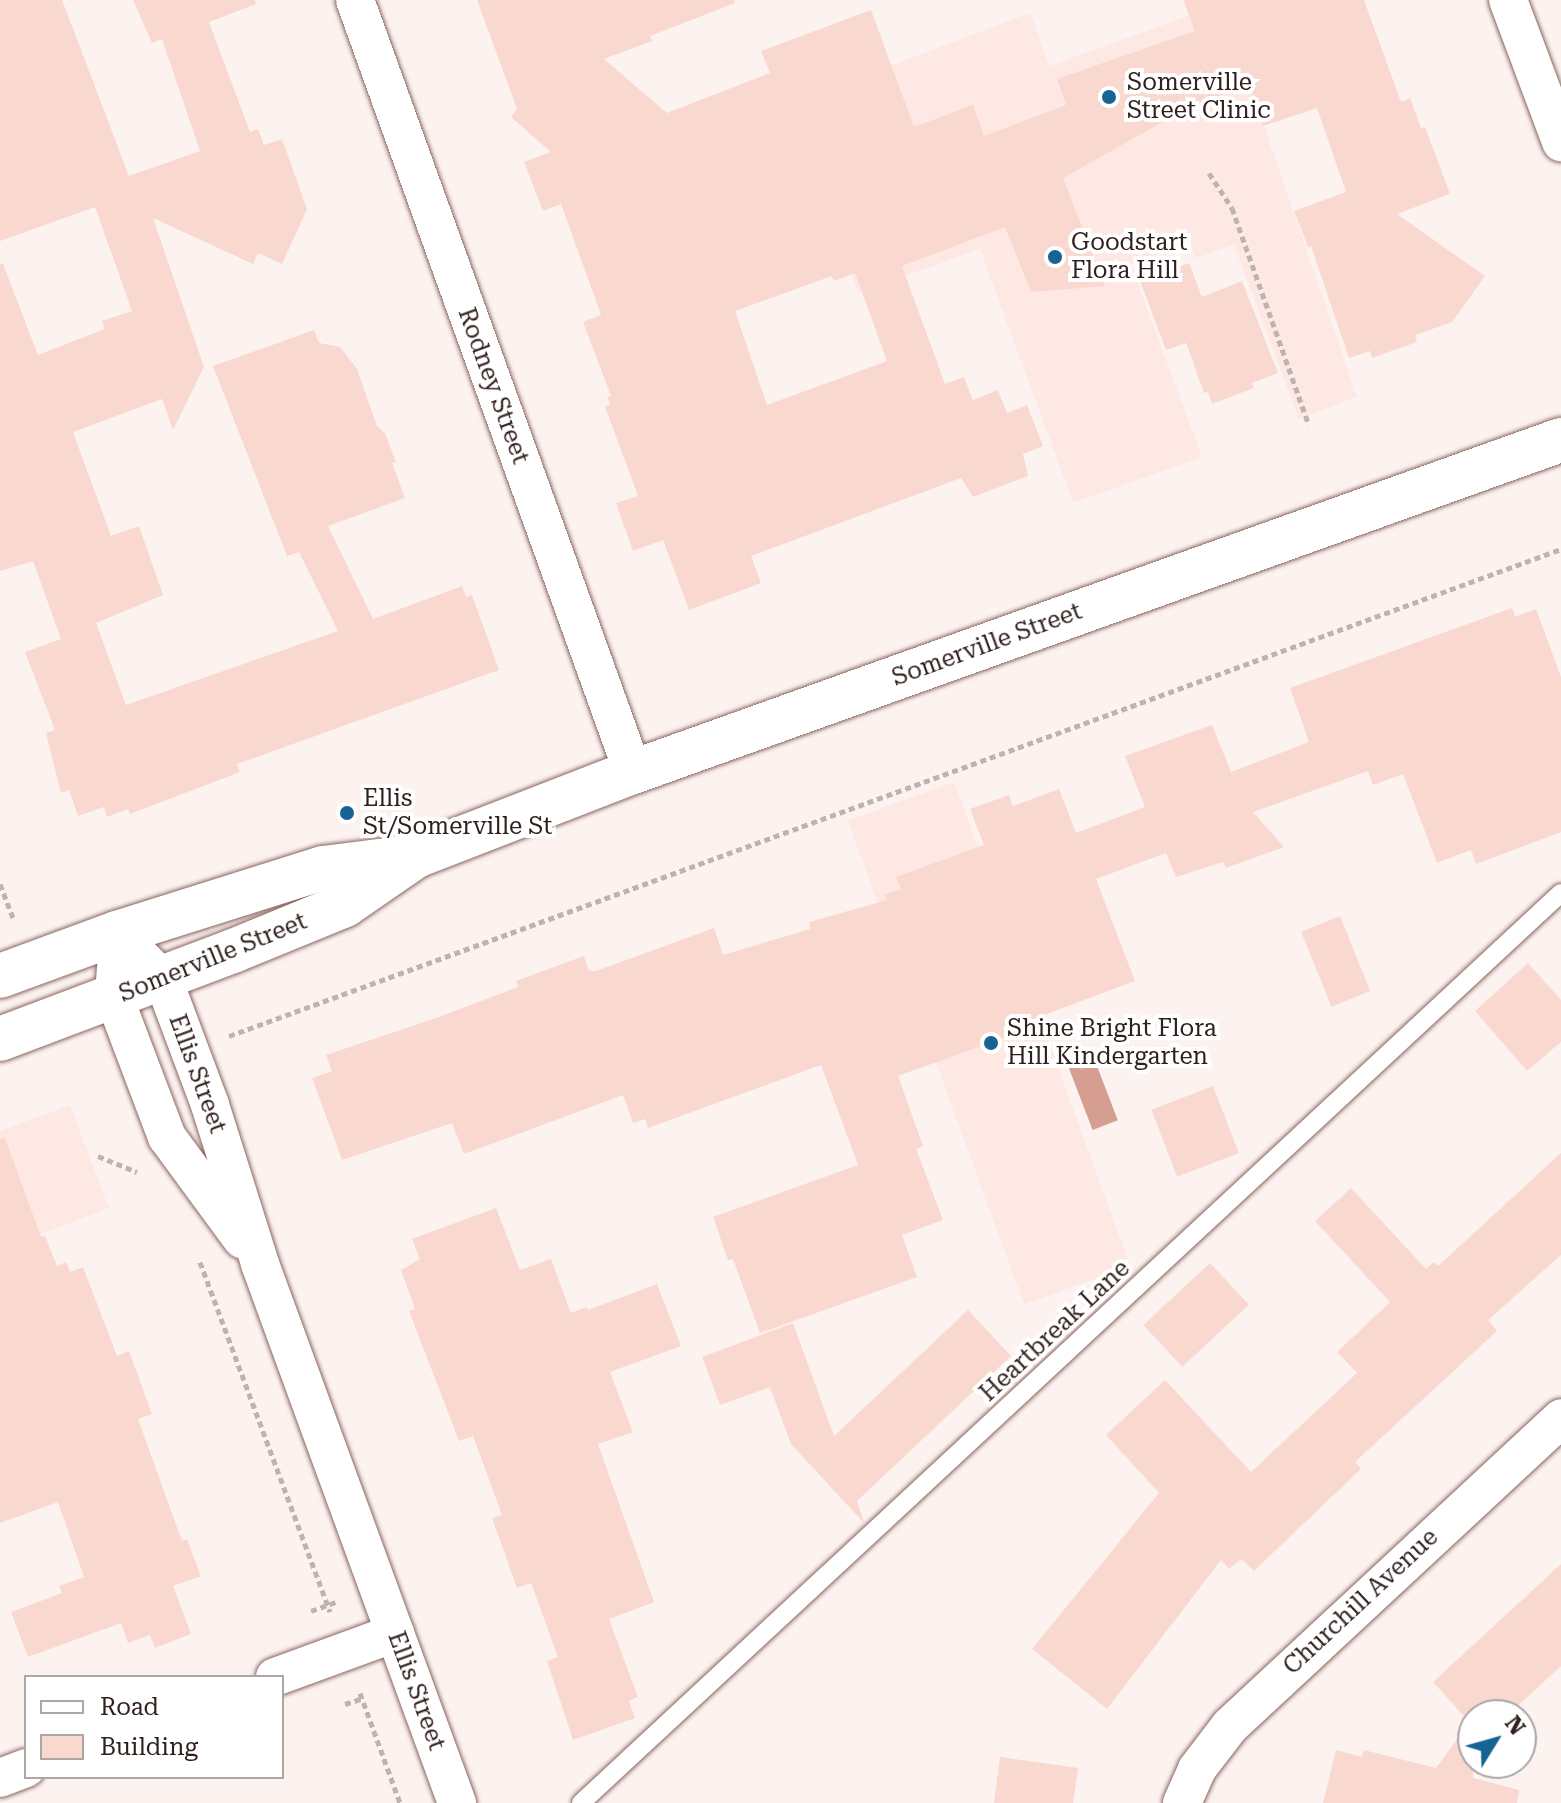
<!DOCTYPE html>
<style>
body{margin:0}
#map{position:relative;width:1561px;height:1803px;overflow:hidden;background:#fcf3f1;font-family:"Roboto Serif",serif}
div>[style]{position:absolute}
.built>*{inset:0;background:#fde8e3;transform-origin:0 0}
.water>*{inset:0;background:#d69e91;transform-origin:0 0}
.building>*{inset:0;background:#f9d8d0;transform-origin:0 0}
.path>*{height:5px;margin-top:-2.5px;transform-origin:0;background:repeating-linear-gradient(90deg,#bdb3b0 0 6px,transparent 0 10px)}
.roads{filter:drop-shadow(0 0 2px #8a655d) drop-shadow(0 0 2px #8a655d)}
.service>*{height:18px;margin:-9px;padding:0 9px;transform-origin:9px;border-radius:9px;background:#fff}
.minor>*{height:38px;margin:-19px;padding:0 19px;transform-origin:19px;border-radius:19px;background:#fff}
.tertiary>*{height:44px;margin:-22px;padding:0 22px;transform-origin:22px;border-radius:22px;background:#fff}
.dots>*{width:22px;height:22px;translate:-50% -50%;box-sizing:border-box;border:4px solid #fff;border-radius:50%}
span{translate:-50% -50%;white-space:nowrap;text-align:center;line-height:1.15;-webkit-text-stroke:8px #fff;paint-order:stroke}
.poi-label{font-size:24px;color:#30211e}
.left{translate:0 -50%;text-align:left}
.street-label{font-size:24px;color:#30211e}
.legend{position:absolute;left:24px;top:1675px;width:260px;height:104px;box-sizing:border-box;background:#fff;border:2px solid #aca6a5;margin:0;padding:10px 14px;list-style:none;font-size:24px;color:#30211e}
.legend li{display:flex;align-items:center;gap:16px;height:40px}
.legend b{width:40px;border:2px solid #aca6a5}
.north{position:absolute;left:1457px;top:1699px;width:80px;height:80px;box-sizing:border-box;background:#fff;border:2px solid #aca6a5;border-radius:50%;rotate:53deg;font-size:22px;font-weight:700;line-height:32px;text-align:center;color:#30211e}
.north::after{content:'';display:block;margin:auto;width:28px;height:36px;background:#166496;clip-path:polygon(50% 0,100% 100%,50% 72%,0 100%)}
</style>
<div id="map">
<div class="built">
<div style="clip-path:polygon(1222px 4px,1357px 397px,1299px 419px,1234px 245px,1196px 258px,1190px 242px,1131px 265px,1202px 457px,1073px 503px,980px 249px,858px 293px,789px 104px,1030px 13px,1049px 66px)"></div>
<div style="left:954px;top:782px;width:515px;height:113px;rotate:70deg"></div>
<div style="clip-path:polygon(70px 1105px,109px 1208px,0 1250px,0 1131px)"></div>
</div>
<div class="water">
<div style="left:1092px;top:1053px;width:72px;height:27px;rotate:69deg"></div>
</div>
<div class="building">
<div style="clip-path:polygon(0 0,62px 0,129px 176px,200px 151px,162px 39px,152px 43px,133px 0,255px 0,256px 4px,209px 22px,250px 132px,258px 129px,264px 145px,282px 139px,307px 209px,282px 264px,258px 253px,253px 264px,153px 218px,204px 367px,173px 430px,162px 399px,73px 432px,111px 536px,139px 526px,163px 595px,96px 623px,126px 705px,338px 631px,299px 552px,287px 556px,213px 366px,314px 330px,319px 343px,340px 347px,357px 369px,377px 426px,385px 433px,396px 462px,392px 463px,405px 498px,328px 526px,373px 619px,462px 586px,466px 597px,472px 595px,499px 670px,237px 764px,240px 772px,130px 814px,128px 809px,107px 817px,104px 807px,78px 816px,69px 790px,61px 793px,46px 733px,55px 730px,25px 652px,61px 639px,33px 561px,0 571px,0 264px,3px 264px,38px 355px,105px 329px,102px 321px,132px 311px,95px 207px,0 241px)"></div>
<div style="clip-path:polygon(evenodd,477px 0,734px 0,735px 3px,650px 36px,652px 41px,604px 59px,667px 113px,770px 73px,761px 51px,871px 10px,914px 127px,973px 105px,984px 136px,1066px 105px,1057px 79px,1195px 31px,1183px 0,1364px 0,1401px 102px,1410px 98px,1421px 128px,1425px 127px,1450px 194px,1397px 214px,1485px 276px,1452px 322px,1415px 335px,1417px 342px,1372px 358px,1370px 351px,1349px 358px,1311px 246px,1308px 247px,1294px 211px,1346px 192px,1317px 108px,1263px 126px,1250px 85px,1191px 106px,1063px 178px,1105px 286px,1031px 292px,1005px 227px,902px 266px,945px 384px,964px 377px,973px 400px,998px 390px,1007px 413px,1027px 405px,1043px 446px,1023px 454px,1028px 476px,973px 497px,961px 478px,751px 556px,761px 583px,689px 610px,663px 540px,633px 551px,616px 503px,638px 496px,605px 407px,610px 404px,607px 397px,611px 396px,583px 322px,601px 315px,561px 204px,543px 211px,524px 162px,551px 152px,511px 117px,517px 109px,477px 0,855px 273px,887px 361px,767px 405px,735px 311px,832px 276px,834px 281px,855px 273px)"></div>
<div style="clip-path:polygon(1189px 263px,1202px 297px,1242px 281px,1278px 373px,1252px 383px,1254px 388px,1212px 404px,1208px 392px,1204px 393px,1186px 343px,1166px 350px,1140px 281px)"></div>
<div style="clip-path:polygon(1512px 608px,1515px 617px,1536px 609px,1561px 677px,1561px 832px,1476px 864px,1471px 850px,1437px 863px,1403px 774px,1373px 785px,1368px 771px,1253px 812px,1284px 847px,1226px 868px,1223px 862px,1176px 877px,1166px 853px,1096px 879px,1135px 981px,1020px 1024px,1023px 1031px,898px 1076px,923px 1146px,916px 1149px,943px 1220px,902px 1235px,917px 1277px,760px 1333px,733px 1259px,728px 1260px,713px 1217px,858px 1165px,821px 1065px,648px 1128px,645px 1119px,633px 1123px,623px 1095px,464px 1154px,452px 1123px,342px 1160px,312px 1078px,332px 1071px,326px 1055px,436px 1018px,518px 987px,516px 981px,584px 956px,589px 971px,596px 971px,714px 928px,723px 955px,810px 929px,809px 922px,887px 900px,885px 895px,901px 889px,896px 877px,984px 845px,970px 809px,1009px 795px,1013px 806px,1059px 789px,1076px 833px,1145px 807px,1125px 756px,1212px 725px,1231px 772px,1309px 742px,1290px 688px)"></div>
<div style="left:1340px;top:916px;width:81px;height:42px;rotate:68deg"></div>
<div style="clip-path:polygon(1528px 963px,1561px 1000px,1561px 1042px,1527px 1071px,1475px 1011px)"></div>
<div style="left:1213px;top:1086px;width:72px;height:66px;rotate:69deg"></div>
<div style="clip-path:polygon(5px 1138px,41px 1237px,45px 1236px,57px 1266px,66px 1262px,70px 1272px,83px 1267px,117px 1356px,129px 1351px,152px 1414px,138px 1419px,182px 1541px,187px 1539px,201px 1576px,173px 1586px,191px 1634px,155px 1648px,150px 1635px,128px 1643px,121px 1623px,28px 1657px,11px 1612px,62px 1593px,59px 1586px,84px 1577px,58px 1502px,0 1523px,0 1139px)"></div>
<div style="clip-path:polygon(1561px 1153px,1561px 1255px,1488px 1320px,1497px 1331px,1355px 1462px,1361px 1469px,1254px 1571px,1241px 1559px,1229px 1569px,1221px 1560px,1107px 1709px,1032px 1649px,1159px 1493px,1106px 1435px,1165px 1380px,1251px 1472px,1357px 1373px,1337px 1352px,1390px 1302px,1315px 1221px,1351px 1188px,1426px 1269px,1434px 1262px,1438px 1266px)"></div>
<div style="clip-path:polygon(496px 1208px,520px 1270px,551px 1259px,571px 1313px,587px 1307px,588px 1310px,657px 1284px,681px 1346px,610px 1372px,633px 1432px,598px 1444px,654px 1602px,609px 1619px,638px 1697px,629px 1701px,635px 1718px,573px 1740px,547px 1661px,558px 1657px,531px 1583px,517px 1588px,492px 1518px,502px 1515px,473px 1436px,459px 1441px,409px 1311px,415px 1309px,401px 1270px,420px 1259px,412px 1239px)"></div>
<div style="left:1210px;top:1263px;width:57px;height:91px;rotate:47deg"></div>
<div style="clip-path:polygon(968px 1310px,1011px 1356px,857px 1501px,864px 1523px,791px 1444px,770px 1387px,720px 1405px,702px 1357px,793px 1323px,834px 1436px)"></div>
<div style="clip-path:polygon(1561px 1564px,1561px 1666px,1508px 1715px,1463px 1715px,1433px 1682px)"></div>
<div style="clip-path:polygon(1473px 1718px,1473px 1778px,1519px 1790px,1517px 1803px,1323px 1803px,1336px 1750px,1362px 1757px,1364px 1750px,1436px 1768px)"></div>
<div style="clip-path:polygon(1000px 1757px,1078px 1768px,1073px 1803px,994px 1803px)"></div>
</div>
<div class="path">
<div style="left:1209px;top:173px;width:42px;rotate:56.7deg"></div>
<div style="left:1232px;top:208px;width:230px;rotate:70.5deg"></div>
<div style="left:0;top:884px;width:39px;rotate:69deg"></div>
<div style="left:229px;top:1036px;width:1418px;rotate:-20.08deg"></div>
<div style="left:98px;top:1156px;width:42px;rotate:22.3deg"></div>
<div style="left:200px;top:1262px;width:373px;rotate:69.6deg"></div>
<div style="left:311px;top:1611px;width:30px;rotate:-20deg"></div>
<div style="left:360px;top:1693px;width:117px;rotate:70deg"></div>
<div style="left:345px;top:1704px;width:19px;rotate:-18deg"></div>
</div>
<div class="roads">
<div class="service">
<div style="left:581px;top:1803px;width:1337px;rotate:-42.88deg"></div>
</div>
<div class="minor">
<div style="left:355px;top:0;width:821px;rotate:70.2deg"></div>
<div style="left:1508px;top:0;width:152px;rotate:69.5deg"></div>
<div style="left:117px;top:933px;width:65px;rotate:45deg"></div>
<div style="left:163px;top:979px;width:134px;rotate:69.5deg"></div>
<div style="left:210px;top:1105px;width:167px;rotate:72.5deg"></div>
<div style="left:260px;top:1264px;width:574px;rotate:69.92deg"></div>
<div style="left:116px;top:967px;width:30px;rotate:94deg"></div>
<div style="left:114px;top:997px;width:150px;rotate:69.3deg"></div>
<div style="left:167px;top:1137px;width:127px;rotate:53.7deg"></div>
<div style="left:275px;top:1677px;width:128px;rotate:-20.1deg"></div>
<div style="left:0;top:1778px;width:28px;rotate:-21deg"></div>
<div style="left:1182px;top:1803px;width:37px;rotate:-66deg"></div>
<div style="left:1197px;top:1769px;width:54px;rotate:-52.5deg"></div>
<div style="left:1230px;top:1726px;width:452px;rotate:-42.9deg"></div>
</div>
<div class="tertiary">
<div style="left:0;top:976px;width:125px;rotate:-20.2deg"></div>
<div style="left:117px;top:933px;width:216px;rotate:-17.5deg"></div>
<div style="left:323px;top:868px;width:88px;rotate:-7.2deg"></div>
<div style="left:0;top:1039px;width:249px;rotate:-20.7deg"></div>
<div style="left:233px;top:951px;width:121px;rotate:-22.3deg"></div>
<div style="left:345px;top:905px;width:86px;rotate:-34.6deg"></div>
<div style="left:416px;top:856px;width:233px;rotate:-21.2deg"></div>
<div style="left:633px;top:772px;width:986px;rotate:-19.69deg"></div>
</div>
</div>
<div class="dots">
<div style="left:1109px;top:97px;background:#166496"></div>
<div style="left:1055px;top:257px;background:#166496"></div>
<div style="left:347px;top:813px;background:#166496"></div>
<div style="left:991px;top:1043px;background:#166496"></div>
</div>
<div class="poi-label">
<span class="left" style="left:1127px;top:97px">Somerville<br>Street Clinic</span>
<span class="left" style="left:1071px;top:257px">Goodstart<br>Flora Hill</span>
<span class="left" style="left:363px;top:813px">Ellis<br>St/Somerville St</span>
<span class="left" style="left:1007px;top:1043px">Shine Bright Flora<br>Hill Kindergarten</span>
</div>
<div class="street-label">
<span style="left:493px;top:386px;rotate:70deg">Rodney Street</span>
<span style="left:987px;top:645px;rotate:-20deg">Somerville Street</span>
<span style="left:213px;top:958px;rotate:-22deg">Somerville Street</span>
<span style="left:197px;top:1074px;rotate:70deg">Ellis Street</span>
<span style="left:1055px;top:1331px;rotate:-43deg">Heartbreak Lane</span>
<span style="left:1361px;top:1602px;rotate:-43deg">Churchill Avenue</span>
<span style="left:416px;top:1691px;rotate:70deg">Ellis Street</span>
</div>
<ul class="legend">
<li><b style="height:10px;background:#fff"></b>Road</li>
<li><b style="height:22px;background:#f9d8d0"></b>Building</li>
</ul>
<div class="north">N</div>
</div>
